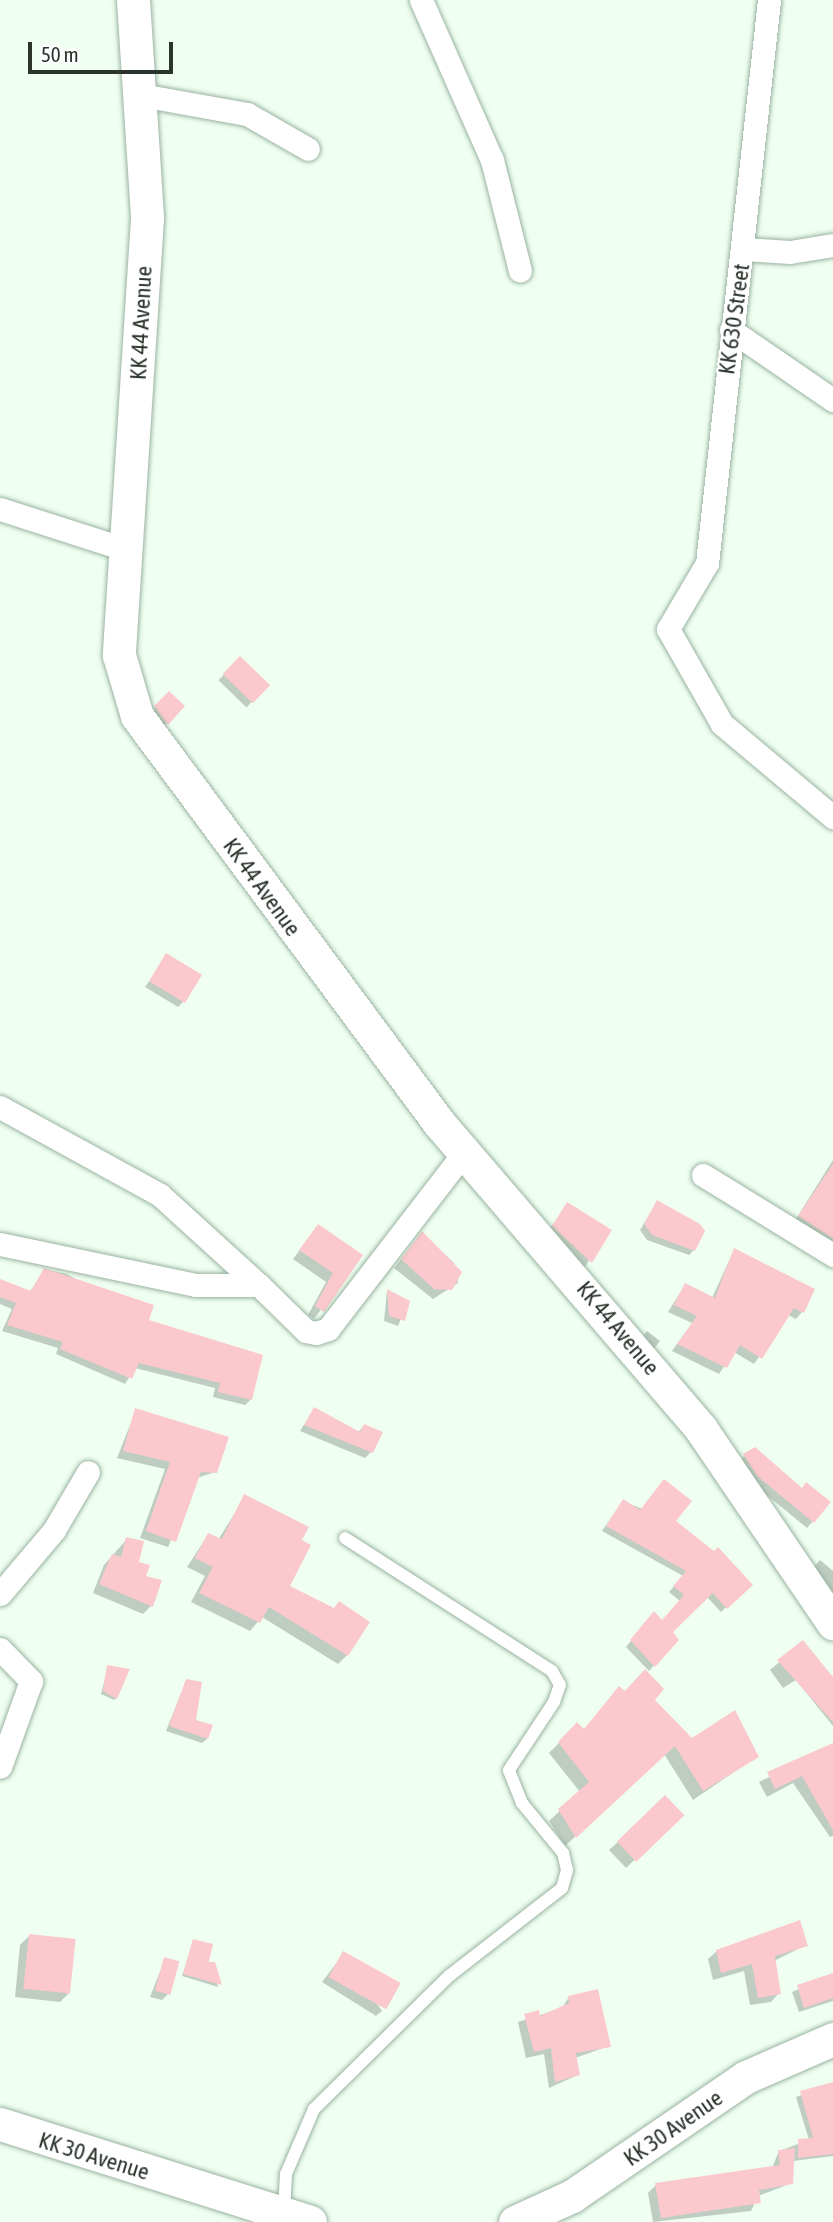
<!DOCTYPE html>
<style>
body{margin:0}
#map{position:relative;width:833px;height:2222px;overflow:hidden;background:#effff2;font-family:"Asap Condensed",sans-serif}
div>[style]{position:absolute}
.shadow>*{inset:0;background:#0003;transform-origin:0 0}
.building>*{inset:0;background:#fbc8cd;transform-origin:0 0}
.roads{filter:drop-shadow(0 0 2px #9ab3a0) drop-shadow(0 0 2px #9ab3a0)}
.lane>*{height:12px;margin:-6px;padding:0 6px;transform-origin:6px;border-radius:6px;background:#fff}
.street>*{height:23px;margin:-11.5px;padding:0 11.5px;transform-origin:11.5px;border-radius:11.5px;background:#fff}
.secondary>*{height:33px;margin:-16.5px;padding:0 16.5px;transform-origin:16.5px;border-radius:16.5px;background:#fff}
span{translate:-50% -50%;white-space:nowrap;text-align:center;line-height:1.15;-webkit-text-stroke:5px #fff;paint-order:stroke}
.street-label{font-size:23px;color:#2a342c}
.scale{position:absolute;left:28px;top:42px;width:145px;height:32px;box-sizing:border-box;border:4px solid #2a342c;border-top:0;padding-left:9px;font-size:21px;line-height:24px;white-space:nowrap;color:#2a342c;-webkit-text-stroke:5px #fff;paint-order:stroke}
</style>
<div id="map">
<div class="shadow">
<div style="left:240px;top:658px;width:39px;height:31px;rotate:44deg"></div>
<div style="left:169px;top:693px;width:19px;height:28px;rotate:43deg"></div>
<div style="clip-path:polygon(167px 956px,184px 1001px,178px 1007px,145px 987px)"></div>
<div style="clip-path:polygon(833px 1160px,833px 1245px,794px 1222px)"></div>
<div style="clip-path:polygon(657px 1202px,694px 1250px,689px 1255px,647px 1240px,640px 1230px)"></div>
<div style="clip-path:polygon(568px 1204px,610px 1230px,582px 1271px,545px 1235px)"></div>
<div style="clip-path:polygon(318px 1226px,361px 1256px,314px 1319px,308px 1315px,326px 1282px,293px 1259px)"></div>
<div style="clip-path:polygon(422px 1233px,454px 1263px,458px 1283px,433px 1299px,394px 1268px)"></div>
<div style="clip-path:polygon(734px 1250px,802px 1312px,796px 1319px,788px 1315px,754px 1364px,734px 1352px,719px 1374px,672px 1351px,692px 1323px,668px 1312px,685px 1285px,712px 1298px)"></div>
<div style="clip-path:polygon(45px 1269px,67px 1274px,147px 1321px,251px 1399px,245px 1405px,213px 1397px,215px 1388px,135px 1368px,125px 1384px,56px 1354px,58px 1348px,2px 1331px,12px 1309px,0 1304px,0 1281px,29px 1293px)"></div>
<div style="clip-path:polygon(387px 1291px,408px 1302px,398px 1326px,384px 1321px)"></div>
<div style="clip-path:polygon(647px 1331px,660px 1341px,654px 1349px,643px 1336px)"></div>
<div style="clip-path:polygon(314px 1409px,358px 1432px,364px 1426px,381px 1433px,371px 1452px,365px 1458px,300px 1431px)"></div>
<div style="clip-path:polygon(136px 1410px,215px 1472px,197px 1478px,168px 1547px,140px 1538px,165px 1469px,117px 1458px)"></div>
<div style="clip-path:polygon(744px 1456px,801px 1490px,829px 1502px,807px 1528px,751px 1482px,739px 1461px)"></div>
<div style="clip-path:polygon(245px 1497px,299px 1541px,288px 1587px,347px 1655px,338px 1664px,262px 1617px,250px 1631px,191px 1602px,205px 1576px,187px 1567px,208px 1535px,218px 1540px)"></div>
<div style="clip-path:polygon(623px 1501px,674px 1522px,750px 1585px,721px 1612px,707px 1597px,671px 1632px,677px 1640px,649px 1671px,626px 1647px,649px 1618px,662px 1622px,680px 1601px,669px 1592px,683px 1576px,602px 1531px)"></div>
<div style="clip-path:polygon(127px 1539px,151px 1606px,143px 1614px,93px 1593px,104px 1565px)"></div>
<div style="clip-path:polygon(820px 1560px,833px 1571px,833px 1599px,812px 1569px)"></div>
<div style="clip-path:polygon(803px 1642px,833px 1680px,833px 1726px,796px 1680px,783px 1688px,770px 1670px)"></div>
<div style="clip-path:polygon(108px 1667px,116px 1698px,114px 1700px,101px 1694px)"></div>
<div style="clip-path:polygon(186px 1681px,194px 1721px,207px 1739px,202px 1743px,166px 1731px)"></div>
<div style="clip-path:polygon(653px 1700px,691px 1740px,756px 1757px,693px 1800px,664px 1754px,565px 1846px,549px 1821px,580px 1792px,549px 1753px,577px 1725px,583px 1731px)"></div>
<div style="clip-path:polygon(833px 1746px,833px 1836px,830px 1837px,793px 1783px,767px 1797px,759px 1782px)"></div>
<div style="clip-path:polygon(681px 1815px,626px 1868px,609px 1850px,618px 1842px)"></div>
<div style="clip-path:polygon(29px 1936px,69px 1993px,60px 2002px,15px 1997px,20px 1945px)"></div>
<div style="clip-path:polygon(193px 1941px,207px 1964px,214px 1964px,218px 1987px,182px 1976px)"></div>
<div style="clip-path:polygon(806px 1945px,774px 1961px,779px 1993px,771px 2002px,750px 2005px,744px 1971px,713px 1980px,708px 1959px,717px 1951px)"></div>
<div style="clip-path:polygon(344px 1953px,382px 2011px,376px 2016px,322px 1982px)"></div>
<div style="clip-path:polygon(165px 1959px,168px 1994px,162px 2000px,150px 1997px)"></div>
<div style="clip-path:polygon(833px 1975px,833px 2001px,799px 2012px,792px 1992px)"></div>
<div style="clip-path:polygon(569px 1997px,609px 2046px,575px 2058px,578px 2075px,549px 2088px,544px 2054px,526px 2058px,518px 2022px,562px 2008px)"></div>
<div style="clip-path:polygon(833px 2084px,833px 2156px,793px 2161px,792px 2183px,758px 2196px,751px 2211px,653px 2222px,648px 2193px,656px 2185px,772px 2168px,779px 2151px,809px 2140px,796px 2097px)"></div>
</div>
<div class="building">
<div style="left:240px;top:656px;width:42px;height:25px;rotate:44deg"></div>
<div style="clip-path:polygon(169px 691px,185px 706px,168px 725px,154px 706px)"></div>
<div style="left:166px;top:953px;width:42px;height:33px;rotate:31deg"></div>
<div style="clip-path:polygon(833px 1164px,833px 1239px,798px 1216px)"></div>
<div style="clip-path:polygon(657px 1200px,700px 1224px,705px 1231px,695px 1251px,652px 1235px,644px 1224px)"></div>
<div style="clip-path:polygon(567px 1202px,612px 1230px,592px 1263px,552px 1226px)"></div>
<div style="clip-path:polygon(318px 1224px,363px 1255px,324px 1312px,315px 1306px,333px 1273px,299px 1250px)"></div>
<div style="clip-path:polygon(422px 1231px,462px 1272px,452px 1290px,434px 1289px,401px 1259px)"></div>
<div style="clip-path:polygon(734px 1248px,815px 1289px,804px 1313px,794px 1308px,762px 1359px,740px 1345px,727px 1368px,677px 1344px,697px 1316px,674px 1305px,685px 1283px,715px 1298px)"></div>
<div style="clip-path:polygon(44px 1268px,154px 1305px,149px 1320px,263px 1355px,252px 1400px,218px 1392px,220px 1383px,139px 1363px,132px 1379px,60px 1349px,63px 1342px,7px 1325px,16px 1303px,0 1297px,0 1279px,31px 1291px)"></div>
<div style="clip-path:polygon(387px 1289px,410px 1301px,405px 1321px,389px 1316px)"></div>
<div style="clip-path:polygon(314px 1407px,360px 1432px,364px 1424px,383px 1432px,373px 1453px,304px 1425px)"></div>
<div style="clip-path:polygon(135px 1408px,229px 1437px,217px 1473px,201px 1472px,176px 1542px,146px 1531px,170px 1462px,123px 1451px)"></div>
<div style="clip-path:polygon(755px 1447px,802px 1488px,806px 1482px,831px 1502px,814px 1523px,757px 1476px,743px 1454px)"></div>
<div style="clip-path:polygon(664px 1479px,692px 1501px,676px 1521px,714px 1551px,718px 1547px,753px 1585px,727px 1609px,713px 1593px,673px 1632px,679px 1640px,655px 1667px,630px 1640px,654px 1611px,662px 1620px,684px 1595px,673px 1586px,686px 1571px,606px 1526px,623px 1499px,640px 1510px)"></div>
<div style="clip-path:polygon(244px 1494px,309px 1527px,302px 1540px,311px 1545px,290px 1586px,334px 1608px,339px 1601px,370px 1622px,348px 1656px,269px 1607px,260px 1623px,199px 1593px,213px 1567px,195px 1558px,208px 1533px,222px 1539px)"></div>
<div style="clip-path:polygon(126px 1537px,144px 1541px,139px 1562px,150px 1565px,146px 1576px,162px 1580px,153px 1607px,99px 1584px,112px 1554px,121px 1557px)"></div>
<div style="clip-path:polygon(803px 1640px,833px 1677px,833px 1722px,777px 1660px)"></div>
<div style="clip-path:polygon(107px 1665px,130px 1669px,117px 1699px,103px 1691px)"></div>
<div style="clip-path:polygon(645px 1669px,664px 1689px,655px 1700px,692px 1738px,735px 1710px,759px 1757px,703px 1791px,675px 1746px,576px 1838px,558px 1809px,589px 1782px,558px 1742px,577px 1722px,584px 1729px,619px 1686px,625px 1691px)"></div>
<div style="clip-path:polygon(186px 1679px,202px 1682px,196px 1720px,213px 1725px,208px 1739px,169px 1726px)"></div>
<div style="clip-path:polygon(833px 1743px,833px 1830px,802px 1776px,775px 1789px,767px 1772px)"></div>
<div style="left:665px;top:1795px;width:28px;height:67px;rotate:46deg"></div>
<div style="clip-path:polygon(800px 1920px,808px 1946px,775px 1956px,781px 1994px,758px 1998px,752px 1964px,721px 1973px,716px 1950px)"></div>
<div style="left:29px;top:1934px;width:47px;height:55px;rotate:6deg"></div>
<div style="clip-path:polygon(193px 1939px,213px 1944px,209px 1962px,215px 1962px,222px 1985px,183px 1974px)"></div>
<div style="left:343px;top:1951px;width:66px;height:30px;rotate:29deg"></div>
<div style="left:164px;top:1957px;width:16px;height:35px;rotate:15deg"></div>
<div style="clip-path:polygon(833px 1973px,833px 1998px,804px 2008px,797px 1985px)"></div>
<div style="clip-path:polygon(598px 1989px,611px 2047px,576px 2053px,580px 2075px,555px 2082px,551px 2048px,534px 2052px,524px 2014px,539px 2010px,540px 2016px,569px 2003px,568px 1996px)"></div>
<div style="clip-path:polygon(833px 2082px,833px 2154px,798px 2158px,798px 2139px,813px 2138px,800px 2091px)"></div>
<div style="clip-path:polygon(795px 2148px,793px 2184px,759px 2190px,761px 2203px,661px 2218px,655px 2183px,780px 2165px,778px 2150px)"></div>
</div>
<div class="roads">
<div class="lane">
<div style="left:284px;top:2212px;width:38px;rotate:-87deg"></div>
<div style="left:286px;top:2174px;width:71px;rotate:-66.7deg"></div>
<div style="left:314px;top:2109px;width:190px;rotate:-44.6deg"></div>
<div style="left:449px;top:1976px;width:143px;rotate:-37.9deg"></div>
<div style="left:562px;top:1888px;width:19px;rotate:-74deg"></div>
<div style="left:567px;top:1870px;width:17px;rotate:-103deg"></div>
<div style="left:563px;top:1853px;width:65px;rotate:-129.4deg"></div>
<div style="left:522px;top:1803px;width:35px;rotate:-112deg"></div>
<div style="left:509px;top:1770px;width:82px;rotate:-56.5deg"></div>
<div style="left:554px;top:1702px;width:18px;rotate:-71deg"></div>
<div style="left:560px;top:1685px;width:16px;rotate:-120deg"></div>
<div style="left:552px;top:1671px;width:246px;rotate:-147.3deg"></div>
</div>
<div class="street">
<div style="left:421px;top:0;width:175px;rotate:66.1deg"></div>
<div style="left:492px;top:160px;width:114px;rotate:75.8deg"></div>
<div style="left:769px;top:0;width:566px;rotate:96.28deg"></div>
<div style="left:707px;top:563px;width:77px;rotate:120.6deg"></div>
<div style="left:668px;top:629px;width:109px;rotate:60.4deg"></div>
<div style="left:722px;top:724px;width:145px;rotate:40deg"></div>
<div style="left:141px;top:95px;width:108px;rotate:10.2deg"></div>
<div style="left:247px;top:114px;width:70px;rotate:29.8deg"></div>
<div style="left:744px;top:249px;width:46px;rotate:3.7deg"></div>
<div style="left:790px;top:252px;width:44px;rotate:-9.2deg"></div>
<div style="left:731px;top:330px;width:124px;rotate:34.5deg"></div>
<div style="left:0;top:509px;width:134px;rotate:17.8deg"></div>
<div style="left:0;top:1107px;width:183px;rotate:28.8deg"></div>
<div style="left:160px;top:1195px;width:134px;rotate:42.3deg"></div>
<div style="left:703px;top:1175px;width:153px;rotate:31.6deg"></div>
<div style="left:0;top:1244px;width:200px;rotate:11.8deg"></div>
<div style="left:196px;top:1285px;width:63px"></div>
<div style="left:259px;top:1285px;width:66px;rotate:44.4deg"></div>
<div style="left:306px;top:1331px;width:10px;rotate:11deg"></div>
<div style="left:316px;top:1333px;width:13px;rotate:-18deg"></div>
<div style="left:328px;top:1329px;width:226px;rotate:-52.4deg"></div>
<div style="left:0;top:1594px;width:84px;rotate:-49.8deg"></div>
<div style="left:54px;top:1530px;width:67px;rotate:-59.6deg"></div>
<div style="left:0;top:1649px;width:45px;rotate:45.9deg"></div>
<div style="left:31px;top:1681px;width:91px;rotate:109.8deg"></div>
</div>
<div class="secondary">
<div style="left:133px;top:0;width:218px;rotate:86.3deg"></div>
<div style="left:147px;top:218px;width:438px;rotate:93.7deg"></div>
<div style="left:119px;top:655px;width:64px;rotate:73.6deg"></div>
<div style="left:137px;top:716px;width:507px;rotate:53.42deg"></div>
<div style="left:439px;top:1123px;width:403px;rotate:49.4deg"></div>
<div style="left:701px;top:1429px;width:235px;rotate:55.8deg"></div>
<div style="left:0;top:2124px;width:325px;rotate:17.5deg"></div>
<div style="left:515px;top:2222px;width:63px;rotate:-24.5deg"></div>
<div style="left:572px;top:2196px;width:211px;rotate:-34.4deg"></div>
<div style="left:746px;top:2077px;width:95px;rotate:-23.6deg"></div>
</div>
</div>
<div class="street-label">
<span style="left:734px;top:319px;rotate:-82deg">KK 630 Street</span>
<span style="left:141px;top:323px;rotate:-87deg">KK 44 Avenue</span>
<span style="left:262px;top:887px;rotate:54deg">KK 44 Avenue</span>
<span style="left:618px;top:1328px;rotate:50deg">KK 44 Avenue</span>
<span style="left:673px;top:2128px;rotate:-35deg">KK 30 Avenue</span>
<span style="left:94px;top:2156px;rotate:17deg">KK 30 Avenue</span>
</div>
<div class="scale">50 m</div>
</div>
